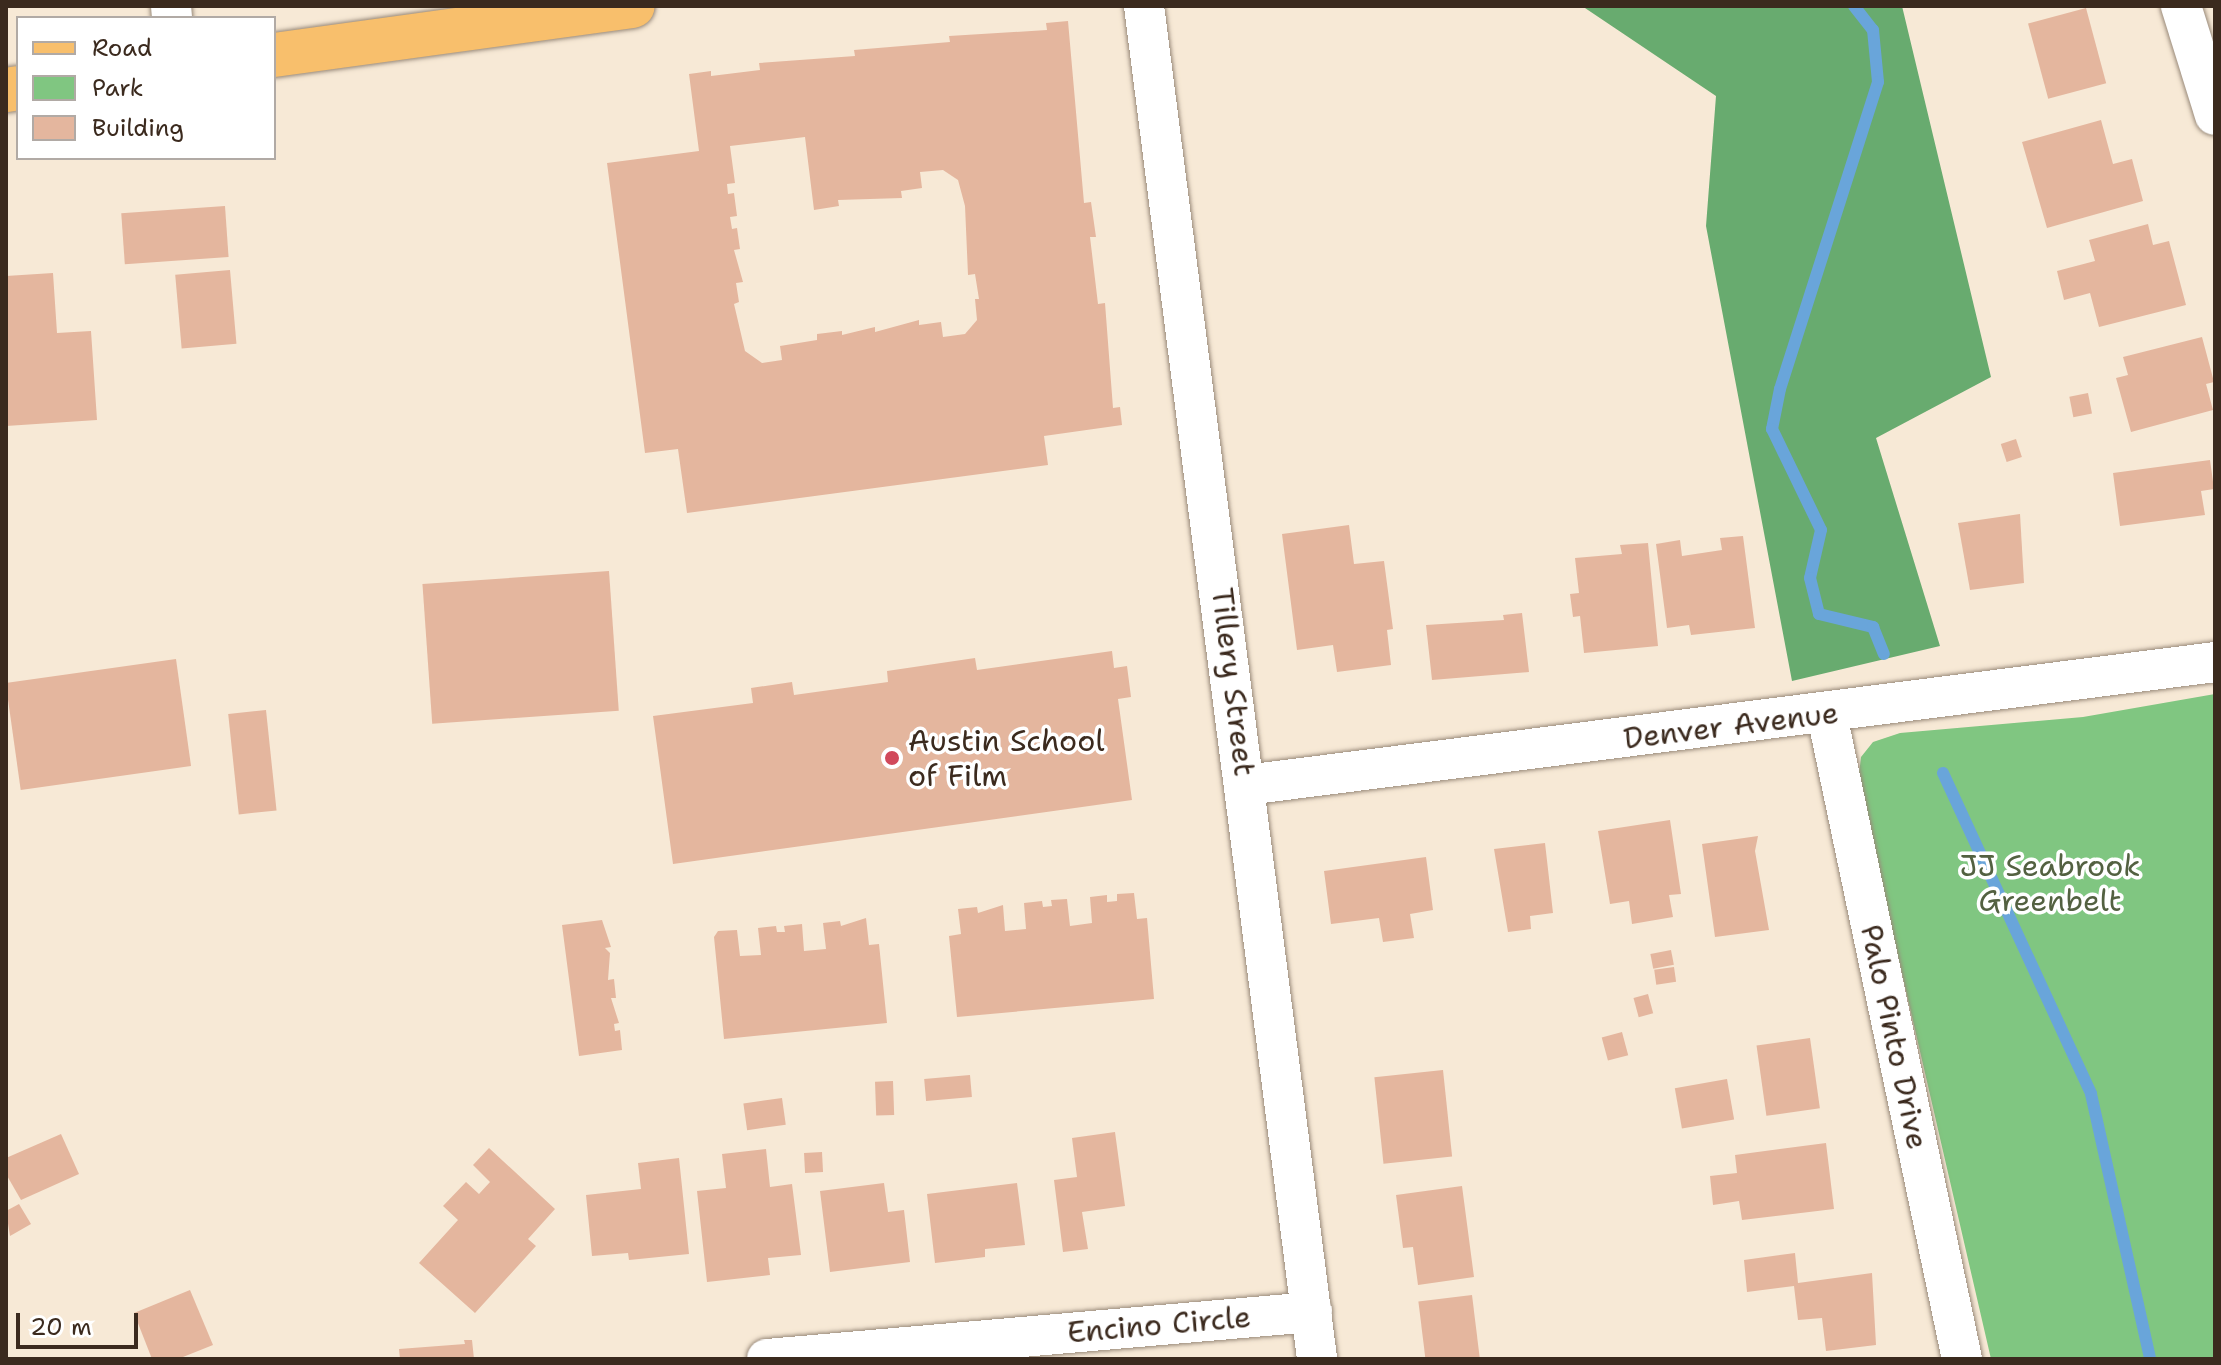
<!DOCTYPE html>
<style>
body{margin:0}
#map{position:relative;width:2221px;height:1365px;overflow:hidden;background:#f7e9d6;font-family:"Shantell Sans",sans-serif}
div>[style]{position:absolute}
.green>*{inset:0;background:#80c681}
.forest>*{inset:0;background:#68ab6f}
.stream>*{height:12px;margin:-6px;padding:0 6px;transform-origin:6px;border-radius:6px;background:#69a5da}
.building>*{inset:0;background:#e4b69e;transform-origin:0 0}
.roads{filter:drop-shadow(0 0 2px #998a7a) drop-shadow(0 0 2px #998a7a)}
.minor>*{height:40px;margin:-20px;padding:0 20px;transform-origin:20px;border-radius:20px;background:#fff}
.major>*{height:44px;margin:-22px;padding:0 22px;transform-origin:22px;border-radius:22px;background:#f8bf6c}
.dots>*{width:22px;height:22px;translate:-50% -50%;box-sizing:border-box;border:4px solid #fff;border-radius:50%}
span{translate:-50% -50%;white-space:nowrap;text-align:center;line-height:1.15;-webkit-text-stroke:7px #fff;paint-order:stroke}
.street-label{font-size:30px;color:#3b2a1e}
.poi-label{font-size:30px;color:#3b2a1e}
.left{translate:0 -50%;text-align:left}
.park-label{font-size:30px;color:#536141}
.frame{position:absolute;inset:0;border:8px solid #3b2a1e;pointer-events:none}
.legend{position:absolute;left:16px;top:16px;width:260px;height:144px;box-sizing:border-box;background:#fff;border:2px solid #b1aaa5;margin:0;padding:10px 14px;list-style:none;font-size:24px;color:#3b2a1e}
.legend li{display:flex;align-items:center;gap:16px;height:40px}
.legend b{width:40px;border:2px solid #b1aaa5}
.scale{position:absolute;left:16px;top:1313px;width:122px;height:36px;box-sizing:border-box;border:4px solid #3b2a1e;border-top:0;padding-left:10px;font-size:24px;line-height:28px;white-space:nowrap;color:#3b2a1e;-webkit-text-stroke:6px #fff;paint-order:stroke}
</style>
<div id="map">
<div class="green">
<div style="clip-path:polygon(2215px 694px,2215px 1359px,1991px 1359px,1858px 783px,1861px 757px,1873px 742px,1900px 733px,2083px 717px)"></div>
</div>
<div class="forest">
<div style="clip-path:polygon(1582px 6px,1902px 6px,1991px 377px,1876px 438px,1940px 646px,1792px 681px,1706px 226px,1716px 96px)"></div>
</div>
<div class="stream">
<div style="left:1854px;top:6px;width:31px;rotate:52deg"></div>
<div style="left:1873px;top:30px;width:52px;rotate:84.5deg"></div>
<div style="left:1878px;top:82px;width:322px;rotate:107.7deg"></div>
<div style="left:1780px;top:389px;width:41px;rotate:101.3deg"></div>
<div style="left:1772px;top:429px;width:112px;rotate:64.1deg"></div>
<div style="left:1821px;top:530px;width:49px;rotate:102.9deg"></div>
<div style="left:1810px;top:578px;width:37px;rotate:76deg"></div>
<div style="left:1819px;top:614px;width:56px;rotate:13.5deg"></div>
<div style="left:1873px;top:627px;width:29px;rotate:68deg"></div>
<div style="left:1943px;top:773px;width:353px;rotate:65.2deg"></div>
<div style="left:2091px;top:1094px;width:271px;rotate:77.4deg"></div>
</div>
<div class="building">
<div style="left:2086px;top:8px;width:78px;height:60px;rotate:75deg"></div>
<div style="clip-path:polygon(evenodd,1068px 21px,1084px 203px,1091px 202px,1096px 237px,1090px 237px,1098px 304px,1105px 303px,1113px 408px,1120px 407px,1122px 425px,1044px 436px,1048px 465px,687px 513px,678px 449px,645px 453px,607px 163px,699px 151px,689px 74px,711px 71px,711px 76px,760px 70px,759px 63px,855px 56px,854px 50px,950px 42px,949px 36px,1047px 30px,1046px 23px,1068px 21px,805px 137px,814px 210px,839px 206px,838px 200px,902px 198px,901px 191px,922px 188px,920px 172px,943px 170px,958px 180px,965px 206px,968px 275px,975px 274px,979px 299px,975px 299px,977px 320px,965px 334px,943px 337px,941px 322px,919px 325px,919px 320px,875px 332px,875px 327px,842px 335px,842px 331px,817px 334px,817px 340px,780px 346px,782px 360px,762px 363px,745px 351px,734px 304px,739px 302px,736px 283px,743px 282px,734px 250px,740px 249px,737px 228px,732px 229px,730px 217px,737px 216px,734px 193px,728px 194px,727px 184px,735px 183px,730px 146px,805px 137px)"></div>
<div style="clip-path:polygon(2101px 120px,2113px 164px,2132px 159px,2143px 201px,2047px 228px,2022px 142px)"></div>
<div style="left:225px;top:206px;width:51px;height:104px;rotate:86deg"></div>
<div style="clip-path:polygon(2148px 224px,2153px 245px,2169px 241px,2186px 305px,2099px 327px,2090px 293px,2064px 300px,2057px 271px,2095px 261px,2089px 240px)"></div>
<div style="left:230px;top:270px;width:74px;height:55px;rotate:85deg"></div>
<div style="clip-path:polygon(53px 273px,57px 333px,91px 331px,97px 420px,6px 426px,6px 276px)"></div>
<div style="clip-path:polygon(2202px 337px,2214px 382px,2206px 384px,2213px 410px,2131px 432px,2116px 378px,2128px 375px,2123px 357px)"></div>
<div style="left:2088px;top:393px;width:21px;height:19px;rotate:79deg"></div>
<div style="left:2016px;top:439px;width:19px;height:16px;rotate:72deg"></div>
<div style="clip-path:polygon(2210px 460px,2214px 489px,2201px 491px,2205px 515px,2120px 526px,2113px 473px)"></div>
<div style="clip-path:polygon(2020px 514px,2024px 583px,1970px 590px,1958px 523px)"></div>
<div style="clip-path:polygon(1349px 525px,1354px 564px,1384px 561px,1393px 629px,1387px 630px,1391px 665px,1337px 672px,1333px 645px,1297px 650px,1282px 534px)"></div>
<div style="clip-path:polygon(1743px 536px,1755px 628px,1691px 635px,1689px 625px,1667px 628px,1656px 544px,1680px 540px,1682px 556px,1722px 550px,1720px 538px)"></div>
<div style="clip-path:polygon(1648px 543px,1658px 646px,1584px 653px,1580px 616px,1573px 617px,1570px 594px,1579px 593px,1575px 558px,1622px 554px,1620px 545px)"></div>
<div style="left:609px;top:571px;width:140px;height:187px;rotate:86deg"></div>
<div style="clip-path:polygon(1522px 613px,1529px 672px,1432px 680px,1426px 625px,1504px 620px,1503px 615px)"></div>
<div style="clip-path:polygon(1112px 651px,1114px 668px,1127px 666px,1131px 697px,1118px 699px,1132px 800px,673px 864px,653px 716px,753px 703px,751px 688px,792px 682px,794px 695px,888px 682px,887px 671px,975px 658px,977px 670px)"></div>
<div style="left:176px;top:659px;width:108px;height:172px;rotate:82deg"></div>
<div style="left:266px;top:710px;width:101px;height:38px;rotate:84deg"></div>
<div style="clip-path:polygon(1670px 820px,1681px 894px,1669px 895px,1673px 917px,1632px 924px,1629px 901px,1610px 904px,1598px 831px)"></div>
<div style="clip-path:polygon(1758px 836px,1755px 851px,1769px 930px,1715px 937px,1702px 844px)"></div>
<div style="clip-path:polygon(1545px 843px,1553px 913px,1530px 916px,1531px 929px,1508px 932px,1494px 849px)"></div>
<div style="clip-path:polygon(1426px 857px,1433px 910px,1410px 914px,1414px 938px,1383px 942px,1379px 918px,1331px 924px,1324px 871px)"></div>
<div style="clip-path:polygon(1134px 893px,1137px 919px,1147px 918px,1154px 999px,957px 1017px,949px 936px,961px 934px,958px 909px,977px 907px,978px 913px,1003px 905px,1005px 931px,1026px 929px,1024px 903px,1042px 901px,1043px 907px,1052px 906px,1051px 900px,1067px 899px,1070px 926px,1092px 923px,1090px 897px,1107px 895px,1107px 902px,1117px 901px,1117px 894px)"></div>
<div style="clip-path:polygon(866px 918px,869px 945px,879px 944px,887px 1023px,724px 1039px,714px 937px,718px 931px,737px 930px,740px 956px,761px 955px,758px 928px,776px 926px,777px 932px,785px 932px,784px 926px,802px 924px,804px 951px,826px 949px,823px 923px,840px 921px,841px 926px)"></div>
<div style="clip-path:polygon(602px 920px,611px 947px,605px 948px,610px 953px,608px 980px,614px 979px,616px 998px,611px 998px,619px 1023px,614px 1024px,615px 1031px,620px 1030px,622px 1050px,579px 1056px,562px 925px)"></div>
<div style="left:1671px;top:950px;width:15px;height:21px;rotate:79deg"></div>
<div style="left:1674px;top:967px;width:15px;height:20px;rotate:82deg"></div>
<div style="left:1648px;top:994px;width:20px;height:15px;rotate:75deg"></div>
<div style="left:1622px;top:1032px;width:24px;height:21px;rotate:75deg"></div>
<div style="left:1810px;top:1038px;width:71px;height:54px;rotate:82deg"></div>
<div style="left:1443px;top:1070px;width:87px;height:69px;rotate:84deg"></div>
<div style="left:970px;top:1075px;width:22px;height:46px;rotate:85deg"></div>
<div style="left:1727px;top:1079px;width:41px;height:53px;rotate:80deg"></div>
<div style="left:893px;top:1081px;width:34px;height:18px;rotate:88deg"></div>
<div style="left:782px;top:1098px;width:27px;height:39px;rotate:82deg"></div>
<div style="clip-path:polygon(1115px 1132px,1125px 1206px,1082px 1212px,1088px 1249px,1063px 1252px,1054px 1180px,1077px 1177px,1072px 1138px)"></div>
<div style="clip-path:polygon(61px 1134px,79px 1174px,21px 1200px,6px 1174px,6px 1158px)"></div>
<div style="clip-path:polygon(1826px 1143px,1834px 1209px,1742px 1220px,1739px 1201px,1713px 1205px,1710px 1176px,1737px 1173px,1735px 1155px)"></div>
<div style="clip-path:polygon(489px 1148px,555px 1209px,528px 1239px,536px 1246px,475px 1313px,419px 1263px,458px 1220px,443px 1206px,466px 1182px,479px 1194px,490px 1182px,473px 1165px)"></div>
<div style="clip-path:polygon(766px 1149px,770px 1187px,792px 1184px,801px 1255px,768px 1258px,770px 1275px,707px 1282px,697px 1191px,726px 1188px,722px 1154px)"></div>
<div style="left:822px;top:1152px;width:20px;height:18px;rotate:87deg"></div>
<div style="clip-path:polygon(679px 1158px,689px 1254px,629px 1260px,628px 1253px,592px 1256px,586px 1195px,641px 1189px,638px 1163px)"></div>
<div style="clip-path:polygon(884px 1183px,888px 1212px,904px 1210px,910px 1262px,830px 1272px,820px 1191px)"></div>
<div style="clip-path:polygon(1017px 1183px,1025px 1245px,985px 1249px,985px 1257px,935px 1263px,927px 1194px)"></div>
<div style="clip-path:polygon(1462px 1186px,1474px 1277px,1418px 1285px,1413px 1247px,1403px 1248px,1396px 1195px)"></div>
<div style="clip-path:polygon(19px 1204px,31px 1224px,10px 1236px,6px 1211px)"></div>
<div style="clip-path:polygon(1795px 1253px,1798px 1283px,1872px 1273px,1876px 1345px,1826px 1351px,1822px 1318px,1798px 1320px,1794px 1286px,1747px 1292px,1744px 1260px)"></div>
<div style="clip-path:polygon(190px 1290px,213px 1345px,178px 1359px,152px 1359px,134px 1313px)"></div>
<div style="left:1472px;top:1295px;width:64px;height:54px;rotate:83deg"></div>
<div style="clip-path:polygon(464px 1340px,472px 1340px,474px 1359px,400px 1359px,399px 1349px,465px 1344px)"></div>
</div>
<div class="roads">
<div class="minor">
<div style="left:171px;top:6px;width:12px;rotate:85deg"></div>
<div style="left:1144px;top:6px;width:1364px;rotate:82.71deg"></div>
<div style="left:2181px;top:6px;width:114px;rotate:72.7deg"></div>
<div style="left:1827px;top:715px;width:658px;rotate:78.16deg"></div>
<div style="left:1246px;top:785px;width:977px;rotate:-7.23deg"></div>
<div style="left:767px;top:1359px;width:547px;rotate:-4.93deg"></div>
</div>
<div class="major">
<div style="left:274px;top:55px;width:362px;rotate:-7.8deg"></div>
<div style="left:6px;top:90px;width:12px;rotate:-9deg"></div>
</div>
</div>
<div class="dots">
<div style="left:892px;top:758px;background:#d1495b"></div>
</div>
<div class="street-label">
<span style="left:1233px;top:682px;rotate:83deg">Tillery Street</span>
<span style="left:1731px;top:726px;rotate:-7deg">Denver Avenue</span>
<span style="left:1894px;top:1037px;rotate:78deg">Palo Pinto Drive</span>
<span style="left:1159px;top:1325px;rotate:-5deg">Encino Circle</span>
</div>
<div class="poi-label">
<span class="left" style="left:908px;top:758px">Austin School<br>of Film</span>
</div>
<div class="park-label">
<span style="left:2050px;top:883px">JJ Seabrook<br>Greenbelt</span>
</div>
<div class="frame"></div>
<ul class="legend">
<li><b style="height:10px;background:#f8bf6c"></b>Road</li>
<li><b style="height:22px;background:#80c681"></b>Park</li>
<li><b style="height:22px;background:#e4b69e"></b>Building</li>
</ul>
<div class="scale">20 m</div>
</div>
